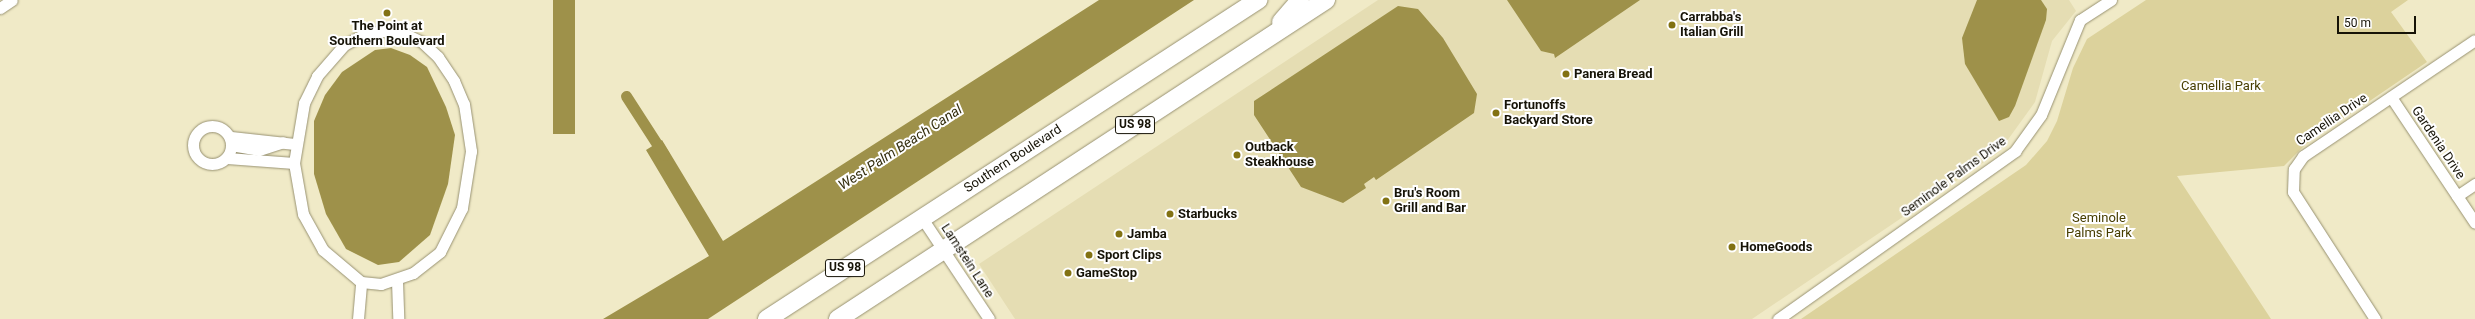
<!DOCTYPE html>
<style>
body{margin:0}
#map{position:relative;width:2475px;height:319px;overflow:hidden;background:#f0eac7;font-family:Roboto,sans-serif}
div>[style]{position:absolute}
.built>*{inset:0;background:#e5ddb3}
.green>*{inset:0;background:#dcd29c}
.water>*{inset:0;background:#9e914a;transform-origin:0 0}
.canal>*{height:11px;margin:-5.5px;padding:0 5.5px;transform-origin:5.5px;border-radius:5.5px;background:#9e914a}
.roads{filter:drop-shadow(0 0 1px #989272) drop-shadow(0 0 1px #989272)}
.minor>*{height:11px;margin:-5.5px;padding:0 5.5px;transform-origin:5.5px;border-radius:5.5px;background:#fff}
.minor>.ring{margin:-5.5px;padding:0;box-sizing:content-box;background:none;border:11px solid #fff;border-radius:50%}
.trunk>*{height:18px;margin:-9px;padding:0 9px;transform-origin:9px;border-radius:9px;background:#fff}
.dots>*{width:11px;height:11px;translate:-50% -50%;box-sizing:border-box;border:2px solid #fff;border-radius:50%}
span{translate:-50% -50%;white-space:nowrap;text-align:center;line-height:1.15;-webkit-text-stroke:4px #fff;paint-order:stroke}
.shield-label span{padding:1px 3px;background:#fff;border:1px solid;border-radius:3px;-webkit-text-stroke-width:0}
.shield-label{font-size:12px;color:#161307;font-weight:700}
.poi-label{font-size:13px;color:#161307;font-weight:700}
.left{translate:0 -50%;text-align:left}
.park-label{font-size:13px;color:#473e01}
.street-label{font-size:13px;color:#161307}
.water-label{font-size:14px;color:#342e0e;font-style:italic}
.scale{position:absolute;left:2337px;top:16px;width:79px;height:18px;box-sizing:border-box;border:2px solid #161307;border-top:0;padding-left:5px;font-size:12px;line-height:14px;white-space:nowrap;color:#161307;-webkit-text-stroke:3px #fff;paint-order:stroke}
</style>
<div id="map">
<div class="built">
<div style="clip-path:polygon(1378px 0,2069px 0,2076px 11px,2052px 41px,2035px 102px,1999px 152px,1752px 319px,1015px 319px,979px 264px)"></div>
</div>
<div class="green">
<div style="clip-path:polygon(2146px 0,2408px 0,2391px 12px,2427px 62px,2305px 145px,2284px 166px,2177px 176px,2271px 319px,1801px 319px,2026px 165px,2047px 141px,2057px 121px,2073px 68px,2087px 39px)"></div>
</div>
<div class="water">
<div style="left:553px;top:0;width:22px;height:134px"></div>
<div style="clip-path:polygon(1099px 0,1194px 0,708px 319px,603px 319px,709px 256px,646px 150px,662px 140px,723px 241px)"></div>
<div style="clip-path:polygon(1507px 0,1640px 0,1555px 58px,1554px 54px,1541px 51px)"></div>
<div style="clip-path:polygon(1977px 0,2041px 0,2047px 9px,2046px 20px,2015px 106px,2009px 117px,1999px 121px,1965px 64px,1962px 38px)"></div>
<div style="clip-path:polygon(1398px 6px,1418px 9px,1443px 38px,1477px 94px,1474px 113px,1376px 180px,1374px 177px,1364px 184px,1366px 188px,1343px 203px,1301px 187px,1254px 115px,1254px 101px)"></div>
<div style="clip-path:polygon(391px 48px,410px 55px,427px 67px,446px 107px,455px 135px,448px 184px,430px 235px,399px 262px,378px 265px,346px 249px,326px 214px,314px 174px,314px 121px,325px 95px,342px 72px,375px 50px)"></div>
</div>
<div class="canal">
<div style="left:626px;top:96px;width:70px;rotate:57.2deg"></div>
</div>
<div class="roads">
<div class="minor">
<div style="left:0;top:8px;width:14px;rotate:-34deg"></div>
<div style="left:382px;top:31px;width:21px;rotate:5deg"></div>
<div style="left:403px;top:33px;width:21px;rotate:25deg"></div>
<div style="left:422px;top:42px;width:22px;rotate:43deg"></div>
<div style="left:438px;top:57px;width:29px;rotate:56deg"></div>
<div style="left:454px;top:81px;width:25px;rotate:67deg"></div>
<div style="left:464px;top:104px;width:48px;rotate:81.5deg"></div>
<div style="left:471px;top:151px;width:58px;rotate:99deg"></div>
<div style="left:462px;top:208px;width:49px;rotate:116.6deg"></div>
<div style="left:440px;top:252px;width:34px;rotate:142deg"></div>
<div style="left:413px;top:273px;width:34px;rotate:161deg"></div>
<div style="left:381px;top:284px;width:20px;rotate:-174deg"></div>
<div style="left:361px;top:282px;width:50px;rotate:-139.9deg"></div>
<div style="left:323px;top:250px;width:41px;rotate:-119.1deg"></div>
<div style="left:303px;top:214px;width:52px;rotate:-100deg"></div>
<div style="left:294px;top:163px;width:61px;rotate:-80.5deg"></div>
<div style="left:304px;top:103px;width:30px;rotate:-64deg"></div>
<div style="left:317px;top:76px;width:41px;rotate:-48.9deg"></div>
<div style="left:344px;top:45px;width:21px;rotate:-28deg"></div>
<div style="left:363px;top:35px;width:19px;rotate:-12deg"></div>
<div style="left:2391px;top:97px;width:151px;rotate:56.3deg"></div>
<div class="ring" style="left:193px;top:126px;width:27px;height:27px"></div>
<div style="left:231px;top:137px;width:64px;rotate:6.2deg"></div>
<div style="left:231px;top:145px;width:28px;rotate:10deg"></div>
<div style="left:259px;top:150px;width:25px;rotate:-18deg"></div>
<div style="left:227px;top:158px;width:67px;rotate:4.3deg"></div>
<div style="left:2457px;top:196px;width:22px;rotate:-34deg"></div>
<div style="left:922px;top:218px;width:121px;rotate:56.4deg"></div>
<div style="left:397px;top:281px;width:38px;rotate:88deg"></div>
<div style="left:358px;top:319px;width:37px;rotate:-85deg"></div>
<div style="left:1778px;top:319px;width:291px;rotate:-35.3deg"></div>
<div style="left:2015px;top:151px;width:44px;rotate:-54.2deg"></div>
<div style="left:2041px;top:115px;width:103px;rotate:-67.7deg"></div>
<div style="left:2080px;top:20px;width:37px;rotate:-33deg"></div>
<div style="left:2375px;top:319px;width:151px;rotate:-122.8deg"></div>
<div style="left:2293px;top:192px;width:23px;rotate:-88deg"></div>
<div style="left:2294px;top:169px;width:16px;rotate:-55deg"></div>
<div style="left:2303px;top:156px;width:207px;rotate:-34deg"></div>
</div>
<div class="trunk">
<div style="left:1281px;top:22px;width:29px;rotate:-49deg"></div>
<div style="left:767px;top:319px;width:586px;rotate:-33.01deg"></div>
<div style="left:838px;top:319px;width:583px;rotate:-33.17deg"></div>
</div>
</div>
<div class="dots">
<div style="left:387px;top:13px;background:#827213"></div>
<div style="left:1672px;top:25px;background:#827213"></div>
<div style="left:1566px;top:74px;background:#827213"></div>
<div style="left:1496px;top:113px;background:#827213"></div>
<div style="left:1237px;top:155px;background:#827213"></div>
<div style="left:1386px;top:201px;background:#827213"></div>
<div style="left:1170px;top:214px;background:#827213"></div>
<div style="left:1119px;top:234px;background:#827213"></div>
<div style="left:1732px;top:247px;background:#827213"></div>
<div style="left:1089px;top:255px;background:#827213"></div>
<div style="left:1068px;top:273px;background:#827213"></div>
</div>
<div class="shield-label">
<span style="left:1135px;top:125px">US 98</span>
<span style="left:845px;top:268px">US 98</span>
</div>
<div class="poi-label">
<span class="left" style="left:1680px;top:25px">Carrabba's<br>Italian Grill</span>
<span style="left:387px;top:34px">The Point at<br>Southern Boulevard</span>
<span class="left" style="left:1574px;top:74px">Panera Bread</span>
<span class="left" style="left:1504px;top:113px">Fortunoffs<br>Backyard Store</span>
<span class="left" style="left:1245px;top:155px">Outback<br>Steakhouse</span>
<span class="left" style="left:1394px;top:201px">Bru's Room<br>Grill and Bar</span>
<span class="left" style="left:1178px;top:214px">Starbucks</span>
<span class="left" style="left:1127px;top:234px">Jamba</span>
<span class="left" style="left:1740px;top:247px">HomeGoods</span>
<span class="left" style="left:1097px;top:255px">Sport Clips</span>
<span class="left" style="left:1076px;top:273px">GameStop</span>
</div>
<div class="park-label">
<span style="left:2221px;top:86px">Camellia Park</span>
<span style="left:2099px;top:226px">Seminole<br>Palms Park</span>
</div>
<div class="street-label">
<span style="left:2332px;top:120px;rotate:-34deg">Camellia Drive</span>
<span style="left:2438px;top:143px;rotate:56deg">Gardenia Drive</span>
<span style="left:1013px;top:159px;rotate:-33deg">Southern Boulevard</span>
<span style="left:1954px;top:177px;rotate:-36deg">Seminole Palms Drive</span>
<span style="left:967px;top:261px;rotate:57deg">Lamstein Lane</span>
</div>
<div class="water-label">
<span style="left:900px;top:147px;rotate:-33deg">West Palm Beach Canal</span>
</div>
<div class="scale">50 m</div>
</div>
